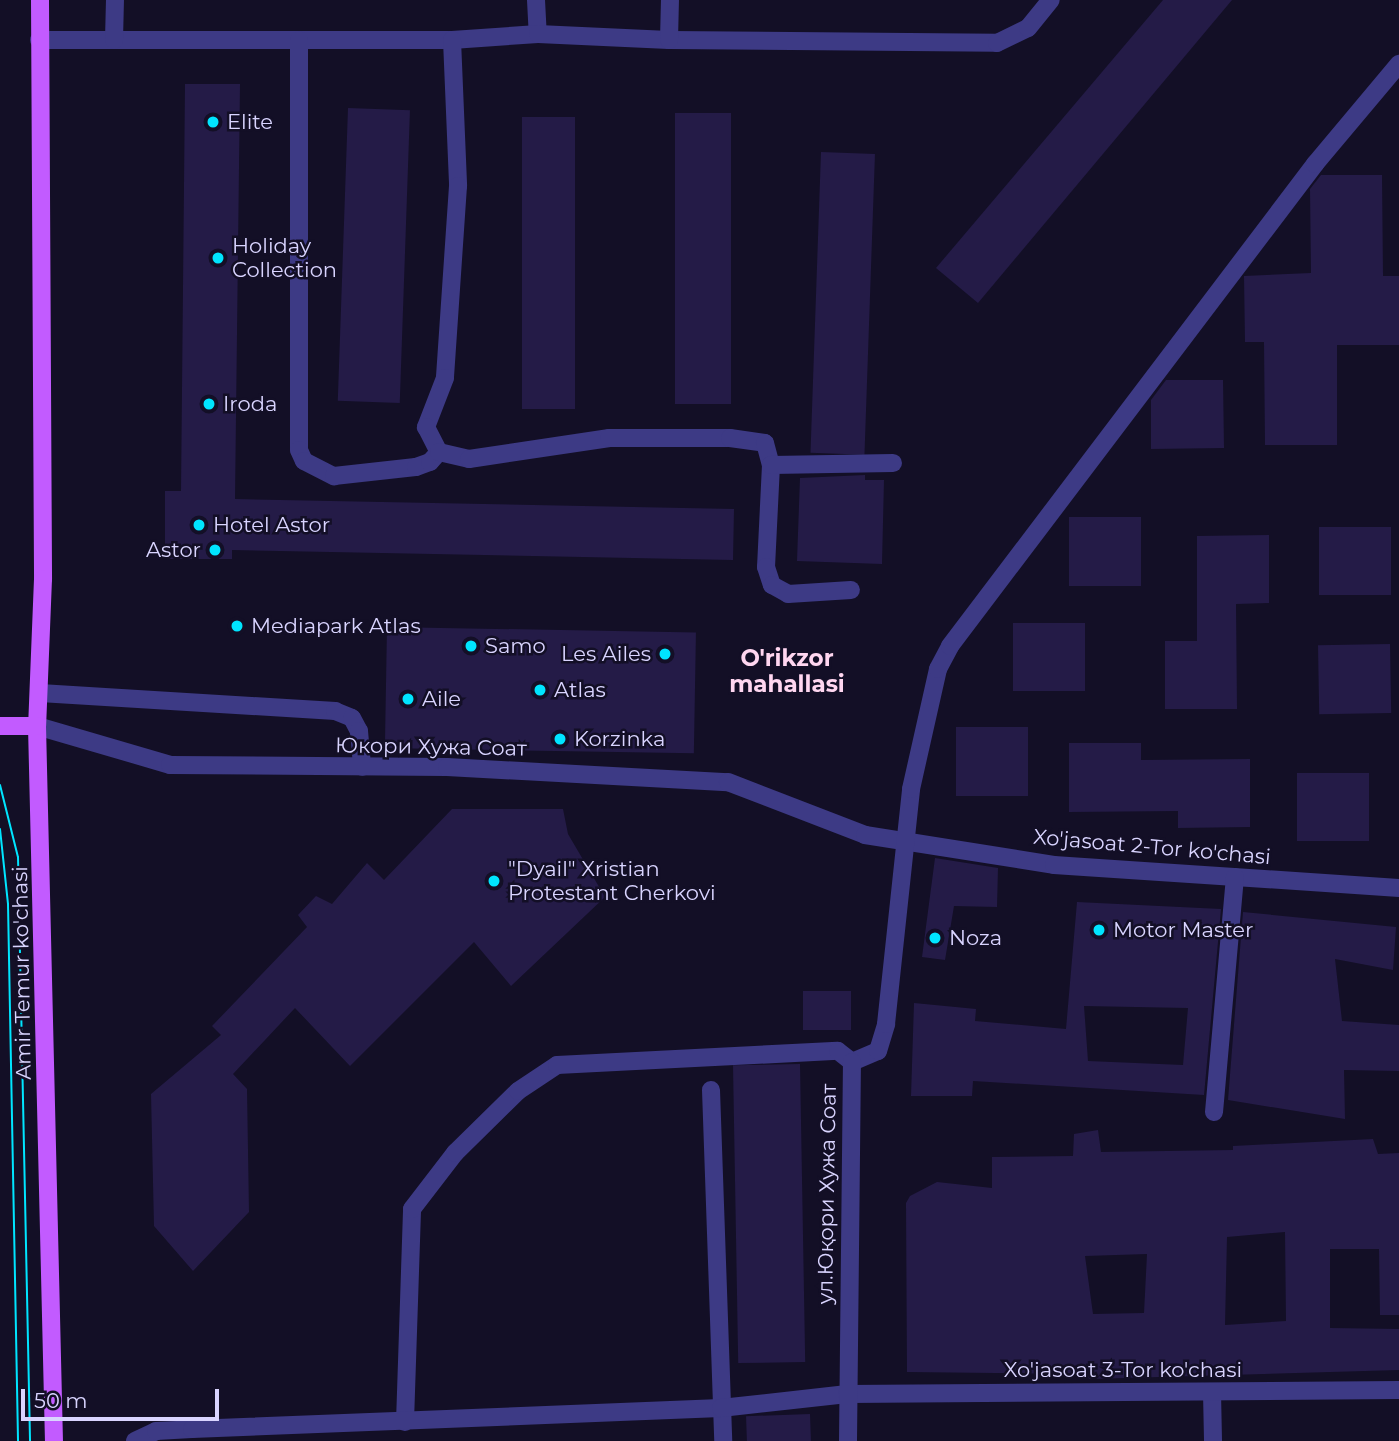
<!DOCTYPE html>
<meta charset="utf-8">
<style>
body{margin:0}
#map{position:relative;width:1399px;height:1441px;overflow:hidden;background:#130f26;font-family:Montserrat,sans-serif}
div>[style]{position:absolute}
.building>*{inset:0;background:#241b47;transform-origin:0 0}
.minor>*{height:18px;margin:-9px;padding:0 9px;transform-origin:9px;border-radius:9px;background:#3d3a85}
.major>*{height:18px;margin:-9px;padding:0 9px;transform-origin:9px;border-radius:9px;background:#c25bff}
.tram>*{height:2px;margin:-1px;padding:0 1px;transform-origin:1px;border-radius:1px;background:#00e5ff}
.dots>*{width:19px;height:19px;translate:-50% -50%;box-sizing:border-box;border:4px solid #130f26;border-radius:50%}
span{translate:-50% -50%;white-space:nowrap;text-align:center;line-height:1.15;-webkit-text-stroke:5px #130f26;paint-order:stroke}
.poi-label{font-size:21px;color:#d9d4ff}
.left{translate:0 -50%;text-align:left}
.right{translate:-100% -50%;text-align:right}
.street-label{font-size:21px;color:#d9d4ff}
.neighbourhood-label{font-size:23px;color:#ffd6f0;font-weight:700}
.scale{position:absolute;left:21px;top:1389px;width:198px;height:32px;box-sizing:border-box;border:4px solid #d9d4ff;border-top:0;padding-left:9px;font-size:21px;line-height:24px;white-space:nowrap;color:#d9d4ff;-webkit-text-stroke:5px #130f26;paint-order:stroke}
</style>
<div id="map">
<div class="building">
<div style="clip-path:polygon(1163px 0,1232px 0,978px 303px,936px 268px)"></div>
<div style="clip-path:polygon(185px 84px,240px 84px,235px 499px,734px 509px,733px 560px,232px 550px,232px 559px,165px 559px,165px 491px,181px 491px)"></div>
<div style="left:348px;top:108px;width:62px;height:293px;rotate:2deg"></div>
<div style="left:675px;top:113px;width:56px;height:291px"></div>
<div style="left:522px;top:117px;width:53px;height:292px"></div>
<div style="left:821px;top:152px;width:54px;height:301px;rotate:2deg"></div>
<div style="clip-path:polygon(1321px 175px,1382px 175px,1383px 276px,1399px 276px,1399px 345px,1337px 345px,1337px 445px,1265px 445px,1264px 342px,1245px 342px,1244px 276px,1311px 273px,1310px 189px)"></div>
<div style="clip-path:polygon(1166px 380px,1223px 380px,1224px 448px,1151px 449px,1151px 400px)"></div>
<div style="clip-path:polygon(865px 475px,865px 480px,884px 480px,882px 564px,797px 561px,800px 478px)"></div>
<div style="left:1141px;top:517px;width:69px;height:72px;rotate:90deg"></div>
<div style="left:1319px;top:527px;width:72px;height:68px"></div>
<div style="clip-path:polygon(1269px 535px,1269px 603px,1236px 604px,1237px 709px,1165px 709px,1165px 641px,1197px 641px,1197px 536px)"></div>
<div style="left:1013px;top:623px;width:72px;height:68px"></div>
<div style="left:387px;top:627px;width:309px;height:121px;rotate:1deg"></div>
<div style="left:1390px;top:644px;width:69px;height:72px;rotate:89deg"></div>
<div style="left:956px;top:727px;width:72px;height:69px"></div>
<div style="clip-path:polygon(1069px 743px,1141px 743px,1141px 760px,1250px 759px,1250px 827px,1178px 828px,1178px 811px,1069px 812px)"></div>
<div style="left:1297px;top:773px;width:72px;height:68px"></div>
<div style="clip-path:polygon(452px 809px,563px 809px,568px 834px,605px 897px,511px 986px,474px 942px,350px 1066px,295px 1008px,233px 1074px,247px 1089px,249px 1212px,193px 1271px,154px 1226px,151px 1094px,221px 1035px,212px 1026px,307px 927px,298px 915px,316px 896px,332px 904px,367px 863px,384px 880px)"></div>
<div style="clip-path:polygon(935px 858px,998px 868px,997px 907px,954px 906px,945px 960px,922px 957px)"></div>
<div style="clip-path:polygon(evenodd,1077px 902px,1221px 909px,1204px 1095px,973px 1081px,972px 1096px,911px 1096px,914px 1003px,976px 1009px,975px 1021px,1066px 1029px,1077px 902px,1084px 1006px,1188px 1008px,1183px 1065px,1088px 1061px,1084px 1006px)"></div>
<div style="clip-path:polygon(1243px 912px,1396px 927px,1393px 970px,1335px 959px,1342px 1021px,1399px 1025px,1399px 1071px,1344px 1070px,1345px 1119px,1228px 1100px)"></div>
<div style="left:851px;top:991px;width:39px;height:48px;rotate:90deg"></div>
<div style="left:800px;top:1064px;width:298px;height:67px;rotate:89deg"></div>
<div style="clip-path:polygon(evenodd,1098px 1130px,1101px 1152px,1233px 1150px,1233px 1146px,1373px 1139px,1378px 1154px,1399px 1153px,1399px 1315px,1380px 1315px,1379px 1249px,1330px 1249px,1330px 1328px,1399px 1329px,1399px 1370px,1090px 1379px,1078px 1374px,907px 1372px,906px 1203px,910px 1196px,937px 1182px,992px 1188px,992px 1157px,1073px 1156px,1074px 1134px,1098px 1130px,1285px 1232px,1286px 1321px,1225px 1325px,1227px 1237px,1285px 1232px,1098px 1130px,1147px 1254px,1144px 1313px,1093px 1314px,1085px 1256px,1147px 1254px)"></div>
<div style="left:810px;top:1414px;width:27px;height:64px;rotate:88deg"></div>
</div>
<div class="minor">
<div style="left:536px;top:0;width:34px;rotate:87deg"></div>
<div style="left:39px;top:40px;width:413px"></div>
<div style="left:452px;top:40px;width:86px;rotate:-4deg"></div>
<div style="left:538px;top:34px;width:131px;rotate:2.6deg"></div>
<div style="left:669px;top:40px;width:328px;rotate:0.5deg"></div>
<div style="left:997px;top:43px;width:34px;rotate:-26deg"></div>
<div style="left:1028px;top:28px;width:36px;rotate:-51deg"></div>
<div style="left:114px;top:40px;width:40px;rotate:-88.6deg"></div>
<div style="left:299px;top:40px;width:410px;rotate:90deg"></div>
<div style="left:299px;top:450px;width:12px;rotate:66deg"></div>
<div style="left:304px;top:461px;width:34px;rotate:27deg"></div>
<div style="left:334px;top:476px;width:82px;rotate:-6.3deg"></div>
<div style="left:416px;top:467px;width:15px;rotate:-20deg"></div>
<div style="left:430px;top:462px;width:13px;rotate:-48deg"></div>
<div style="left:452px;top:40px;width:146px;rotate:87.6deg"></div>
<div style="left:458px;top:186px;width:192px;rotate:93.9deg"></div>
<div style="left:445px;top:378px;width:53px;rotate:111.2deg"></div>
<div style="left:426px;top:427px;width:28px;rotate:63deg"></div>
<div style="left:439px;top:452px;width:31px;rotate:13deg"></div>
<div style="left:469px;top:459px;width:142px;rotate:-8.5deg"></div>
<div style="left:609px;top:438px;width:121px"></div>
<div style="left:730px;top:438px;width:35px;rotate:8deg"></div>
<div style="left:765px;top:443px;width:23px;rotate:75deg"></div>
<div style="left:771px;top:465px;width:102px;rotate:92.8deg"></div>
<div style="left:766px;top:567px;width:19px;rotate:72deg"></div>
<div style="left:772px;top:585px;width:18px;rotate:29deg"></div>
<div style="left:788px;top:594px;width:63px;rotate:-3.6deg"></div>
<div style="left:669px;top:40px;width:40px;rotate:-88.6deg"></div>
<div style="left:771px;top:465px;width:122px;rotate:-0.9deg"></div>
<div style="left:40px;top:693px;width:296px;rotate:3.5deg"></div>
<div style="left:335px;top:711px;width:18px;rotate:22deg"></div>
<div style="left:352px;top:718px;width:15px;rotate:62deg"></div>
<div style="left:359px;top:731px;width:36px;rotate:85deg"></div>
<div style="left:37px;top:726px;width:139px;rotate:16.3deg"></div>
<div style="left:170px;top:765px;width:277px;rotate:0.4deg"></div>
<div style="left:447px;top:767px;width:281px;rotate:3.1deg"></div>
<div style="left:728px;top:782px;width:147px;rotate:21.1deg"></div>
<div style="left:865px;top:835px;width:191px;rotate:9deg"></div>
<div style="left:1054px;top:865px;width:346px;rotate:3.8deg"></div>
<div style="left:852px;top:1062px;width:28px;rotate:-23deg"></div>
<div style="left:878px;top:1051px;width:28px;rotate:-73deg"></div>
<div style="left:886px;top:1024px;width:236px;rotate:-83.9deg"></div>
<div style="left:911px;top:789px;width:123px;rotate:-77.3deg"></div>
<div style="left:938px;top:669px;width:26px;rotate:-62deg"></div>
<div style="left:950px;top:646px;width:605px;rotate:-52.86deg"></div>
<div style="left:1315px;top:164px;width:131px;rotate:-50deg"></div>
<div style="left:711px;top:1090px;width:351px;rotate:88deg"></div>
<div style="left:1214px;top:1112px;width:236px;rotate:-84.9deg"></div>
<div style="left:1212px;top:1392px;width:49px;rotate:88.8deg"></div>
<div style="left:405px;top:1422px;width:213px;rotate:-88.1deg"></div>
<div style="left:412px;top:1209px;width:71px;rotate:-52.5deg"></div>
<div style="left:455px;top:1153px;width:88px;rotate:-44.5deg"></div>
<div style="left:518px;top:1091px;width:47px;rotate:-33.7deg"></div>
<div style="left:557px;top:1065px;width:281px;rotate:-2.9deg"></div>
<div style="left:838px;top:1051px;width:18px;rotate:38deg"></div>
<div style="left:135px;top:1441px;width:23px;rotate:-25deg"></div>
<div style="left:156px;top:1431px;width:36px;rotate:-3deg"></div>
<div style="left:192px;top:1429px;width:529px;rotate:-2.27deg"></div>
<div style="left:721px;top:1408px;width:127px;rotate:-6.3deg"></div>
<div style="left:847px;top:1394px;width:552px;rotate:-0.42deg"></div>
<div style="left:848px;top:1441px;width:379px;rotate:-89.4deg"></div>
</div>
<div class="major">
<div style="left:40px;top:0;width:579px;rotate:89.7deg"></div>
<div style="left:43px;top:579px;width:147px;rotate:92.3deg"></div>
<div style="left:37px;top:726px;width:715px;rotate:88.64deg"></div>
<div style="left:0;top:726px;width:37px"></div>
</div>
<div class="tram">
<div style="left:0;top:785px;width:74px;rotate:76deg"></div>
<div style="left:18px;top:857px;width:584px;rotate:88.82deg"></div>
<div style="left:0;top:829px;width:75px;rotate:83.9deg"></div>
<div style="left:8px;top:904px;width:537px;rotate:88.93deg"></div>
</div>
<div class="dots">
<div style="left:213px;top:122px;background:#00e5ff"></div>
<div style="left:218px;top:258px;background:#00e5ff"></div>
<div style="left:209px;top:404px;background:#00e5ff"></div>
<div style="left:199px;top:525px;background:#00e5ff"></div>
<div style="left:215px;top:550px;background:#00e5ff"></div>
<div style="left:237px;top:626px;background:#00e5ff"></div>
<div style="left:471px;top:646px;background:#00e5ff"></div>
<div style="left:665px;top:654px;background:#00e5ff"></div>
<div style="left:540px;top:690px;background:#00e5ff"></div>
<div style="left:408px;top:699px;background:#00e5ff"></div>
<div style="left:560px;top:739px;background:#00e5ff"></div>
<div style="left:494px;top:881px;background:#00e5ff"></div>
<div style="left:1099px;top:930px;background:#00e5ff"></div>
<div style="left:935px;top:938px;background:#00e5ff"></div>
</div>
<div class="poi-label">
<span class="left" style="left:227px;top:122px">Elite</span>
<span class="left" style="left:232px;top:258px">Holiday<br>Collection</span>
<span class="left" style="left:223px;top:404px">Iroda</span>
<span class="left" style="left:213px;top:525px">Hotel Astor</span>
<span class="right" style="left:201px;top:550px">Astor</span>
<span class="left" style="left:251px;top:626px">Mediapark Atlas</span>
<span class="left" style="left:485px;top:646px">Samo</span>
<span class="right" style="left:651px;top:654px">Les Ailes</span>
<span class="left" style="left:554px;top:690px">Atlas</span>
<span class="left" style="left:422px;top:699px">Aile</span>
<span class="left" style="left:574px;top:739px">Korzinka</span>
<span class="left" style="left:508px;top:881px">"Dyail" Xristian<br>Protestant Cherkovi</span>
<span class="left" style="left:1113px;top:930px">Motor Master</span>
<span class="left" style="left:949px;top:938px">Noza</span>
</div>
<div class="street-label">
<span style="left:431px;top:747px;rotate:1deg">Юкори Хужа Соат</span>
<span style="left:1152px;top:847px;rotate:5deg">Xo'jasoat 2-Tor ko'chasi</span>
<span style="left:22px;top:973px;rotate:-91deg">Amir Temur ko'chasi</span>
<span style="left:827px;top:1194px;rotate:-89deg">ул.Юқори Хужа Соат</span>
<span style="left:1123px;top:1370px">Xo'jasoat 3-Tor ko'chasi</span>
</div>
<div class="neighbourhood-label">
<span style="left:787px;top:671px">O'rikzor<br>mahallasi</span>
</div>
<div class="scale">50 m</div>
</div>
